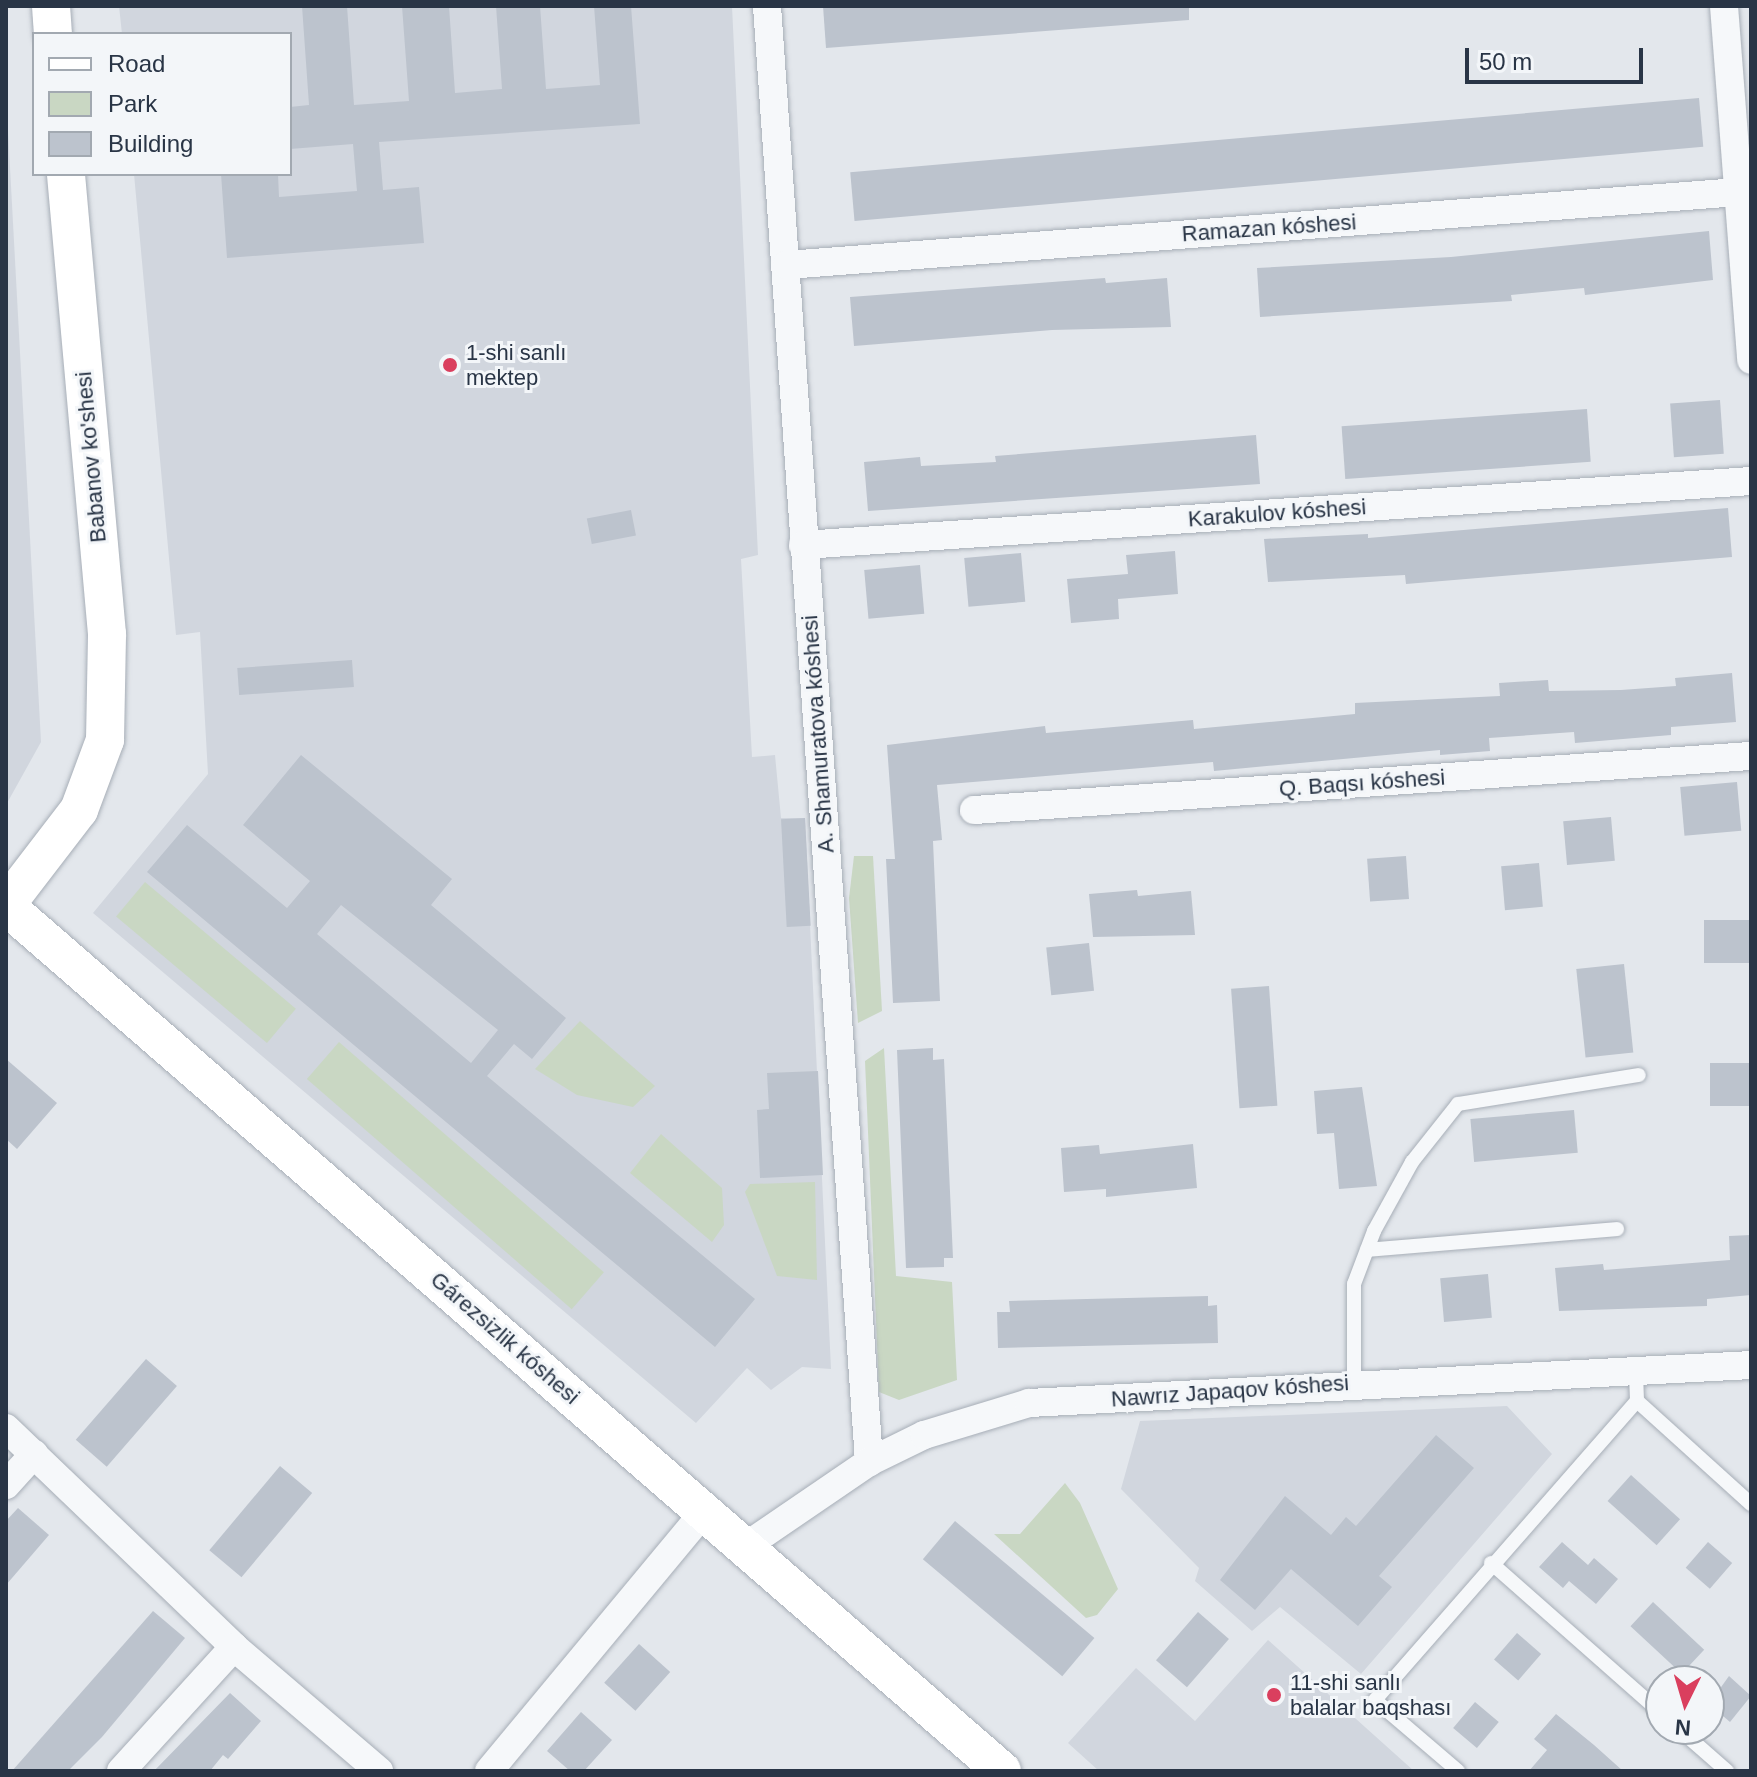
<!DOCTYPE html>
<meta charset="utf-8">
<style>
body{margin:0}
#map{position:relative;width:1757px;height:1777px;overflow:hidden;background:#e3e7ec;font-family:Arial,sans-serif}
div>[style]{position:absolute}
.built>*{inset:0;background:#d1d6de}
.green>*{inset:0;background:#c9d7c3;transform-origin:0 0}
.building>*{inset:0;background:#bcc3cd;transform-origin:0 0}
.roads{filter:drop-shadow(0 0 2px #a7aeb7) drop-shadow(0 0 2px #a7aeb7)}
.lane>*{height:14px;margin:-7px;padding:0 7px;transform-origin:7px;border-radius:7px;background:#f6f8fa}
.street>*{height:28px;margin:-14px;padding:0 14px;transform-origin:14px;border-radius:14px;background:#f6f8fa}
.secondary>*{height:38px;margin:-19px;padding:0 19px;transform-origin:19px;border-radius:19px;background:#fff}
.dots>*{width:22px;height:22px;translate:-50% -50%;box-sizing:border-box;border:4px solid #f3f6f9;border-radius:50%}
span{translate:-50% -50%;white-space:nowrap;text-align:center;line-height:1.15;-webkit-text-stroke:6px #f3f6f9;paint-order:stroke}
.street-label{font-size:22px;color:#293546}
.poi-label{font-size:22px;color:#293546}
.left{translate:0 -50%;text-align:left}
.frame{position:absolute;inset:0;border:8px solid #293546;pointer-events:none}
.legend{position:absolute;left:32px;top:32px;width:260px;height:144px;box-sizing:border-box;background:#f3f6f9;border:2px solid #a2a9b1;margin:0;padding:10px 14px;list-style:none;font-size:24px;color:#293546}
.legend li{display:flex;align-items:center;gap:16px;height:40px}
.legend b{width:40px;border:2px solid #a2a9b1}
.north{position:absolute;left:1645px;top:1665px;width:80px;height:80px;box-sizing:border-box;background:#f3f6f9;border:2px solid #a2a9b1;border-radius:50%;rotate:185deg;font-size:22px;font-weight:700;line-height:32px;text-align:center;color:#293546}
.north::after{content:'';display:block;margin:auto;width:28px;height:36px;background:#da3f5e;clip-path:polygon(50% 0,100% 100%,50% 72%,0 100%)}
.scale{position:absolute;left:1465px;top:48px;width:178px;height:36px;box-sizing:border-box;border:4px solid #293546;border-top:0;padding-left:10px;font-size:24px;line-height:28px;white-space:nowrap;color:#293546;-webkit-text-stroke:6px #f3f6f9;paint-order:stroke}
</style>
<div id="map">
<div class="built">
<div style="clip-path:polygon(119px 6px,732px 6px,758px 555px,741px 559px,752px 757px,775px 755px,781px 818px,805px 818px,831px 1369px,802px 1367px,771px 1390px,747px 1368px,696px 1423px,93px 913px,208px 774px,200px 632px,176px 635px,134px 174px,290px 174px,290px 34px,122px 34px)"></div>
<div style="clip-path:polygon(6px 93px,41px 742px,6px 805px)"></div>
<div style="clip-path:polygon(1507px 1406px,1552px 1454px,1361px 1674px,1280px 1607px,1252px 1631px,1195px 1581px,1199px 1568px,1121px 1489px,1140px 1421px)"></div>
<div style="clip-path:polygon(1268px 1640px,1414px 1771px,1099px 1771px,1068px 1743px,1136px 1668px,1195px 1721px)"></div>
</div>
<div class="green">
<div style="clip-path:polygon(854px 856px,873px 856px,882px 1011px,858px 1023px,849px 898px)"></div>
<div style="left:145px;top:882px;width:197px;height:45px;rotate:40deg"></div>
<div style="clip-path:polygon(580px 1021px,655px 1086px,633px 1107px,577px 1095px,535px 1069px)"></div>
<div style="left:339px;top:1042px;width:351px;height:49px;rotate:41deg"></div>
<div style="clip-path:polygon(884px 1048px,896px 1276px,952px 1282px,957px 1380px,899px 1400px,879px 1392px,865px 1061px)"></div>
<div style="clip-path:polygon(661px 1134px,722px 1188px,724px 1225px,712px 1242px,630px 1173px)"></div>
<div style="clip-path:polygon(815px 1182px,817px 1280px,777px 1276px,745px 1192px,750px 1184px)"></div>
<div style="clip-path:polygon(1065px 1483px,1080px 1503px,1118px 1589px,1097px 1615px,1086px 1618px,994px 1534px,1020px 1534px)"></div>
</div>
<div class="building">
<div style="clip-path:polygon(302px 6px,347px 6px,354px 105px,409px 101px,402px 6px,449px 6px,455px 93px,502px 89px,496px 6px,540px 6px,546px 89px,600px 85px,594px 6px,631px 6px,640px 124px,379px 142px,383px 190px,419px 187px,424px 243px,227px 258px,221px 174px,278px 174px,279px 197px,357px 191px,353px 144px,290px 149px,290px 107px,309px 105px)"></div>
<div style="clip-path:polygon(823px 6px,1189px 6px,1189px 20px,826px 48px)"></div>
<div style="left:1699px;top:98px;width:49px;height:852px;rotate:85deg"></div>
<div style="clip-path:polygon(1709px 231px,1713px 280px,1585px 295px,1584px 288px,1511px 295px,1512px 301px,1260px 317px,1257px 268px,1451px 257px)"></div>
<div style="clip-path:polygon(1105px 278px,1106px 283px,1167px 278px,1171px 327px,1052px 330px,854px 346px,850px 297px)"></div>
<div style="left:1720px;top:400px;width:54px;height:50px;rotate:86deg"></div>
<div style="left:1587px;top:409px;width:53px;height:246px;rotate:86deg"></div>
<div style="clip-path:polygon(1256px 435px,1260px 484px,868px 511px,864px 462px,920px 457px,921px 466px,996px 462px,995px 456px)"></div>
<div style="clip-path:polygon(1728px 508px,1732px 557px,1406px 584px,1405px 575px,1268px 582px,1264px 539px,1368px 534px,1368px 538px)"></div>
<div style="left:631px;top:510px;width:26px;height:45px;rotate:79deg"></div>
<div style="clip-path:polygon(1175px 551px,1178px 594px,1118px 599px,1119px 619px,1071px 623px,1067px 579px,1128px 574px,1126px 555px)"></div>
<div style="left:1021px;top:553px;width:49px;height:57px;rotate:85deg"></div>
<div style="left:920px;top:565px;width:49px;height:56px;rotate:85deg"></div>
<div style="left:352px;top:660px;width:27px;height:115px;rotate:86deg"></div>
<div style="clip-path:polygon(1732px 673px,1736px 722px,1671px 727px,1671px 735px,1575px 743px,1574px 732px,1489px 738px,1490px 751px,1440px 755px,1440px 750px,1214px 771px,1213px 762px,937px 785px,942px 840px,933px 841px,940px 1001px,893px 1003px,886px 859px,895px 859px,887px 745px,1045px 726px,1046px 733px,1193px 720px,1194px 729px,1355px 714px,1355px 703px,1500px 696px,1499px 683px,1548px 680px,1549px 691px,1621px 690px,1676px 686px,1675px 678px)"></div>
<div style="clip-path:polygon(evenodd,301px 755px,452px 879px,431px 905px,566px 1018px,532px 1059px,514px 1044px,487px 1076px,755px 1299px,715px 1347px,147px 872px,187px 825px,287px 908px,310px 881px,243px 825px,301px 755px,341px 905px,498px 1030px,471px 1063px,317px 934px,341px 905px)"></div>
<div style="left:1737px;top:782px;width:49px;height:57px;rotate:85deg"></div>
<div style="left:1611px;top:817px;width:44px;height:48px;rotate:85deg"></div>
<div style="left:805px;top:818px;width:108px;height:24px;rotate:87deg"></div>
<div style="left:1406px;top:856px;width:43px;height:39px;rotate:86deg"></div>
<div style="left:1539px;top:863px;width:44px;height:38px;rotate:85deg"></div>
<div style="clip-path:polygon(1137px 890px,1138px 896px,1191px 891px,1195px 935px,1093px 937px,1089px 894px)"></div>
<div style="left:1751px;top:920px;width:43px;height:47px;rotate:90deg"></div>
<div style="left:1089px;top:943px;width:48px;height:43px;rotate:84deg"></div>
<div style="left:1624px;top:964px;width:89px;height:48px;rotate:84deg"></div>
<div style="left:1269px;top:986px;width:120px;height:38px;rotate:86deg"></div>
<div style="clip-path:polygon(933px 1048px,933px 1060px,944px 1059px,953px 1258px,944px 1258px,944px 1267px,906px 1268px,897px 1050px)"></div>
<div style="clip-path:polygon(6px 1059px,57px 1103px,17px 1149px,6px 1139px)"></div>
<div style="left:1751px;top:1063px;width:43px;height:41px;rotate:90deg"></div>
<div style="clip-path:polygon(818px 1071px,823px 1175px,760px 1178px,757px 1110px,769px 1109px,767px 1073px)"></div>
<div style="clip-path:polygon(1362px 1087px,1377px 1186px,1339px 1189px,1334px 1133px,1317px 1134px,1314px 1091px)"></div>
<div style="left:1574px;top:1110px;width:43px;height:104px;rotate:85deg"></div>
<div style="clip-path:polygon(1193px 1144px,1197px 1188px,1106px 1197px,1106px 1189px,1064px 1192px,1061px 1148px,1099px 1145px,1100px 1154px)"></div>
<div style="clip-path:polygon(1751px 1235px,1751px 1295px,1707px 1299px,1707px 1306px,1559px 1311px,1555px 1268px,1603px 1264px,1604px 1270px,1730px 1260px,1729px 1236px)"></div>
<div style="left:1488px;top:1274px;width:44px;height:48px;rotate:85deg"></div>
<div style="clip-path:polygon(1208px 1296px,1208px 1306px,1217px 1305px,1218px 1343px,998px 1348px,997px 1312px,1010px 1312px,1009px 1301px)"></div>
<div style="left:146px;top:1359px;width:41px;height:107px;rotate:41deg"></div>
<div style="clip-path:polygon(1436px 1435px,1474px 1468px,1379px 1576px,1392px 1587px,1358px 1626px,1291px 1569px,1255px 1610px,1220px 1580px,1285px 1496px,1331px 1535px,1346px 1517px,1356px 1526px)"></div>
<div style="left:280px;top:1466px;width:42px;height:110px;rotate:40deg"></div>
<div style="left:1631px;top:1475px;width:66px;height:35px;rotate:42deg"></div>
<div style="clip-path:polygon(18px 1508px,49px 1535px,6px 1585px,6px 1521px)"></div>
<div style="left:955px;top:1521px;width:182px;height:50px;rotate:40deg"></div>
<div style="clip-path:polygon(1562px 1542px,1588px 1565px,1594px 1558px,1618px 1579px,1596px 1604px,1569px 1581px,1563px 1588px,1539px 1567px)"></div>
<div style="left:1708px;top:1542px;width:32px;height:34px;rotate:41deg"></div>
<div style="left:1653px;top:1602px;width:70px;height:33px;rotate:43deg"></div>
<div style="clip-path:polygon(153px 1611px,185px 1638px,102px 1737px,68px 1771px,12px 1771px)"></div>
<div style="left:1198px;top:1612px;width:41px;height:64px;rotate:41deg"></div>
<div style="left:1517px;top:1633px;width:32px;height:35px;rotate:41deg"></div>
<div style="left:639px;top:1644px;width:42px;height:52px;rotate:42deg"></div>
<div style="clip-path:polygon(1729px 1676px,1751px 1696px,1730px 1722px,1709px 1704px)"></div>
<div style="clip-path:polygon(230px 1693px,261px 1721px,228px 1759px,223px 1755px,210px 1771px,154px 1771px)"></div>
<div style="left:1475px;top:1702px;width:31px;height:34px;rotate:40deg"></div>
<div style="clip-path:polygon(581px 1712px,612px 1740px,584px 1771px,570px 1771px,547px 1751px)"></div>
<div style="clip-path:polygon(1556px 1714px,1594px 1745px,1623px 1771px,1529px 1771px,1547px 1750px,1534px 1739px)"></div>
</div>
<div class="roads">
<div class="lane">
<div style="left:1367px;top:1250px;width:251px;rotate:-4.8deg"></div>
<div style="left:1354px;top:1383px;width:99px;rotate:-90deg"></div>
<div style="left:1354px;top:1284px;width:57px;rotate:-69.3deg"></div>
<div style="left:1374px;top:1231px;width:79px;rotate:-61.2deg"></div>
<div style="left:1412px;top:1162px;width:74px;rotate:-51.6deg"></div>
<div style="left:1458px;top:1104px;width:183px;rotate:-9.1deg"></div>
<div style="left:1637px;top:1401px;width:154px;rotate:42.1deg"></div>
<div style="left:1491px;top:1563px;width:227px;rotate:41.4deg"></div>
<div style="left:1679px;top:1729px;width:64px;rotate:41.2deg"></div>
<div style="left:1458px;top:1771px;width:109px;rotate:-139.5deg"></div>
<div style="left:1375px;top:1700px;width:398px;rotate:-48.8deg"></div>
<div style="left:1637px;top:1401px;width:31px;rotate:-92deg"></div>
</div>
<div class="street">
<div style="left:767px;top:6px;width:1460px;rotate:85.99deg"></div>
<div style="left:1724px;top:6px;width:355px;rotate:85.6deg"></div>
<div style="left:787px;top:265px;width:967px;rotate:-4.39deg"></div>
<div style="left:803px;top:545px;width:950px;rotate:-3.86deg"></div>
<div style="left:974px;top:810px;width:779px;rotate:-3.98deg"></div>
<div style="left:6px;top:1428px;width:316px;rotate:43.8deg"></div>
<div style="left:234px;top:1647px;width:191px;rotate:40.5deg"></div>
<div style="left:6px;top:1485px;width:42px;rotate:-47.9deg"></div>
<div style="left:746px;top:1546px;width:149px;rotate:-34.3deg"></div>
<div style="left:869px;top:1462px;width:61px;rotate:-26.1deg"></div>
<div style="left:924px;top:1435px;width:110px;rotate:-16.9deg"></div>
<div style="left:1029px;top:1403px;width:723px;rotate:-3.01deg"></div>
<div style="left:121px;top:1771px;width:168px;rotate:-47.7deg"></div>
<div style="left:489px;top:1771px;width:338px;rotate:-50.3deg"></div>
</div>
<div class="secondary">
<div style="left:51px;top:6px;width:28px;rotate:86deg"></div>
<div style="left:6px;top:905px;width:120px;rotate:-52.5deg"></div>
<div style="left:79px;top:810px;width:75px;rotate:-69.6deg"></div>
<div style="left:105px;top:740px;width:106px;rotate:-88.9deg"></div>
<div style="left:107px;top:634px;width:462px;rotate:-95.1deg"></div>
<div style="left:6px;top:906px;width:1319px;rotate:40.97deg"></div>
</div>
</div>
<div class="dots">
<div style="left:450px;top:365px;background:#da3f5e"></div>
<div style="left:1274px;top:1695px;background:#da3f5e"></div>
</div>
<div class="street-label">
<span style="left:1269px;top:228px;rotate:-4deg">Ramazan kóshesi</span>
<span style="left:91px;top:457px;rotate:-95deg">Babanov ko'shesi</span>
<span style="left:1277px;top:513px;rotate:-4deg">Karakulov kóshesi</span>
<span style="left:818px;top:734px;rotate:-94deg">A. Shamuratova kóshesi</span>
<span style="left:1362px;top:783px;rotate:-4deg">Q. Baqsı kóshesi</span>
<span style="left:505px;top:1338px;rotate:41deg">Gárezsizlik kóshesi</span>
<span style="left:1230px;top:1391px;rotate:-4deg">Nawrız Japaqov kóshesi</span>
</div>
<div class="poi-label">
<span class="left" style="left:466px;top:365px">1-shi sanlı<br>mektep</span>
<span class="left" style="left:1290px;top:1695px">11-shi sanlı<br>balalar baqshası</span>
</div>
<div class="frame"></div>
<ul class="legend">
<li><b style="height:10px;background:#fff"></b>Road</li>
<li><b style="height:22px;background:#c9d7c3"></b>Park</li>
<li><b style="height:22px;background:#bcc3cd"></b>Building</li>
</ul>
<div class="north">N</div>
<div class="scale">50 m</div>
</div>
